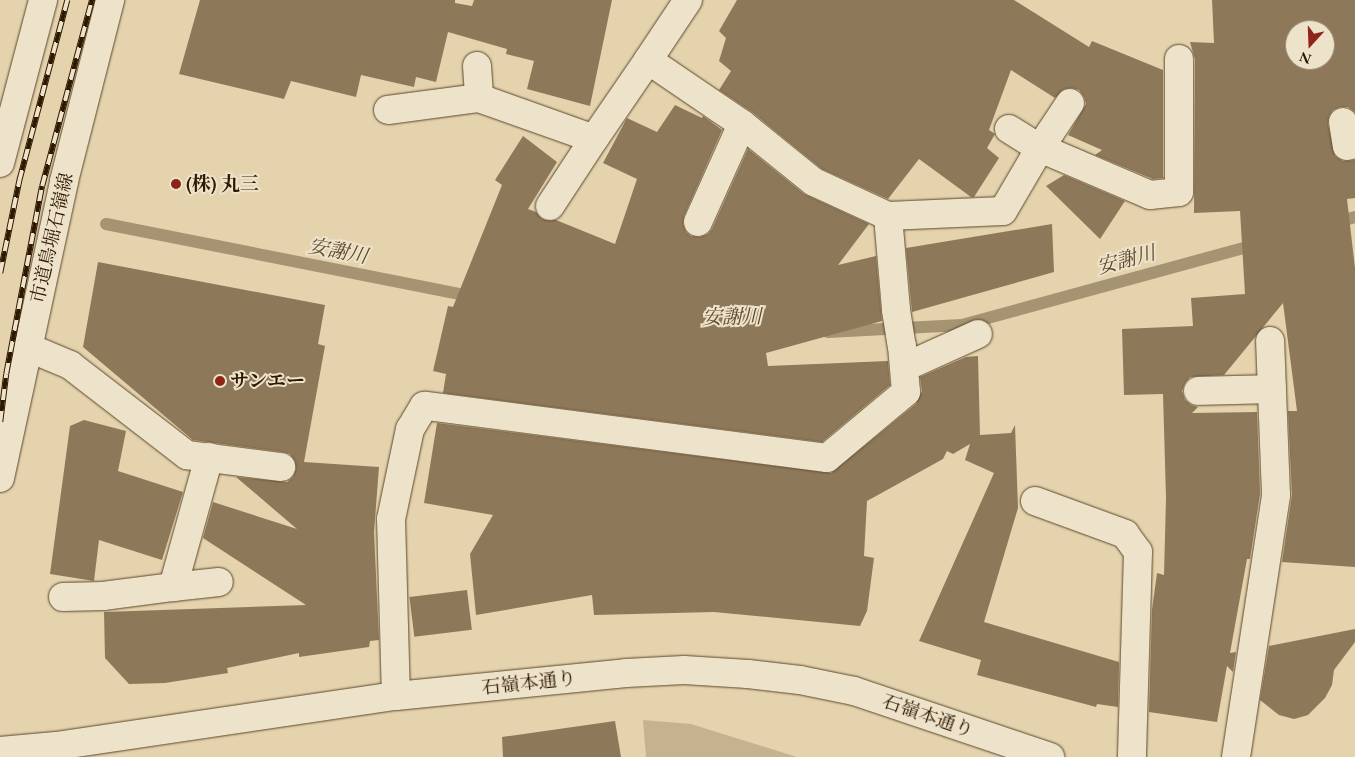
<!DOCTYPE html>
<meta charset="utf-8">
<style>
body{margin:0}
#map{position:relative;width:1355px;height:757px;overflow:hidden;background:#e4d3ad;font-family:"EB Garamond","Noto Serif JP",serif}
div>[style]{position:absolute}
.green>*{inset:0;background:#c5b390}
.stream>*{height:12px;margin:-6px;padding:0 6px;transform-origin:6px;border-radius:6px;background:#a69372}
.building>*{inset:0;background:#8d795a;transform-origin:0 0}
.roads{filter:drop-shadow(0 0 1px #5c472b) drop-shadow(0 0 1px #5c472b)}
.minor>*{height:28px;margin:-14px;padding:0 14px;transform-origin:14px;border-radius:14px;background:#ede2ca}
.tertiary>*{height:28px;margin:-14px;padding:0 14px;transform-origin:14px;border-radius:14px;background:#ede2ca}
.secondary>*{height:28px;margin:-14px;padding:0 14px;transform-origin:14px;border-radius:14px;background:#ede2ca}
.rail>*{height:5.5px;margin-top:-2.75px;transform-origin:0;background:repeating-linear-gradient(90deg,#ede2ca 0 11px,#2f1800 0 22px);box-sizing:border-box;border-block:1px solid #2f1800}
.dots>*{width:14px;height:14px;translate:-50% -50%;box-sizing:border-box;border:2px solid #ede2ca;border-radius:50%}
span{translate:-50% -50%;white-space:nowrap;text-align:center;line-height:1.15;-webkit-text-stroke:4px #ede2ca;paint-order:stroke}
.poi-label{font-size:19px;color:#2f1800;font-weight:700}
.left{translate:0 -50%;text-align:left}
.street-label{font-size:19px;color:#2f1800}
.water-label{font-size:20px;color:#5f492e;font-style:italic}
.north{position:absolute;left:1285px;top:20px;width:50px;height:50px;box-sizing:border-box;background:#ede2ca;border:1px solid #a19179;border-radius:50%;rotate:200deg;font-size:14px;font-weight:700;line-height:20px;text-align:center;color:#2f1800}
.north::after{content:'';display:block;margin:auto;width:18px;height:22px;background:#8f2418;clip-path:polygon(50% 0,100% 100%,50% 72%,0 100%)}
</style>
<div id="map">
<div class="green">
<div style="clip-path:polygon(643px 720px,691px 724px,797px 757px,646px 757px)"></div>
</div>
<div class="stream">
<div style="left:1334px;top:223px;width:22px;rotate:-16deg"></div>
<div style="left:106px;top:224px;width:375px;rotate:11.2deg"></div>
<div style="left:828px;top:332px;width:134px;rotate:-3deg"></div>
<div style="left:962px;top:325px;width:308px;rotate:-15.3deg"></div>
</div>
<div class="building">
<div style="clip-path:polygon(200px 0,455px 0,455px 3px,472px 6px,474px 0,612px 0,590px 106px,527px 89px,534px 61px,506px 54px,507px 49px,448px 32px,436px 82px,416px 77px,414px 87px,361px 75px,356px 97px,291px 81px,284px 99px,179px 74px)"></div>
<div style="clip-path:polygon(737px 0,1014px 0,1089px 47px,1092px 41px,1163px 70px,1163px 178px,1153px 179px,1095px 155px,1102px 150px,1068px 135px,1086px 104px,1084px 97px,1079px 90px,1071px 88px,1064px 89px,1055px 98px,1011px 70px,989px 130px,995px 134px,987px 148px,999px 158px,974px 197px,971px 197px,919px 159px,888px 199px,822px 169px,752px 112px,719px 90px,731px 71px,719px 61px,726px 38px,719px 31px)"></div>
<div style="clip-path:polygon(evenodd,1212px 0,1355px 0,1355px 112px,1348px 107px,1340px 107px,1333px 110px,1329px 116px,1328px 124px,1335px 156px,1343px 161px,1355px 160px,1355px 198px,1347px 199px,1355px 268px,1355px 567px,1282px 562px,1292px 495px,1288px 411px,1297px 411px,1283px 303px,1224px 375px,1190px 377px,1185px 383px,1182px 391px,1185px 400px,1191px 405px,1198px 407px,1192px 413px,1257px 412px,1260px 494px,1250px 559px,1247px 559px,1230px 653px,1236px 652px,1233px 672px,1227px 666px,1217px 722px,1149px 712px,1152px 610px,1157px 573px,1164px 575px,1166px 498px,1163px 394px,1124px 395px,1122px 329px,1193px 326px,1191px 298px,1245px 294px,1240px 211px,1194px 213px,1195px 59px,1190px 42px,1214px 43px,1212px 0,1295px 30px,1325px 30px,1325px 60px,1295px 60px,1295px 30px)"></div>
<div style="clip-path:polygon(675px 105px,702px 118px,703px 116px,722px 130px,684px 216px,683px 224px,686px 232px,691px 236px,700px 237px,708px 234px,712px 229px,748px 149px,804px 194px,869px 224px,838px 265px,876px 256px,882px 321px,766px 353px,768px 366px,888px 361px,890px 385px,822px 442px,443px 393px,446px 374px,433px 371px,448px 306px,453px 307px,502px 185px,495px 180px,523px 136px,557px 162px,528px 209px,536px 212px,542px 219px,556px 220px,615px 244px,637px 179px,603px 163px,627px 118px,657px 132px)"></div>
<div style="clip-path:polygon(1064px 175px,1125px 201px,1100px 239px,1046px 186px)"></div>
<div style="clip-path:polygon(1052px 224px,1054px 272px,912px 312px,906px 248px)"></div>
<div style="clip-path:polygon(98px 262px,325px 305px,318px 344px,325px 346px,304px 462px,379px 467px,374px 532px,379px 640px,370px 641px,369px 647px,299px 657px,299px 653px,227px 668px,228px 673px,165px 683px,129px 684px,105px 658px,104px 612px,306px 605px,203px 538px,213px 502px,297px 529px,236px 477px,287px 482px,293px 477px,296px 469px,295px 461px,290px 454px,283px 452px,193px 440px,83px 347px)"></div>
<div style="clip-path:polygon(978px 356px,980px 435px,1011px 433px,1015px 425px,1018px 508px,984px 622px,1119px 662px,1118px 707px,1097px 704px,1096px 707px,977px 675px,981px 660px,919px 641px,994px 473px,965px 460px,970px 444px,953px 454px,947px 451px,943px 459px,867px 501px,864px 556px,874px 558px,867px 611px,860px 626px,714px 612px,594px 615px,592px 595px,476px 615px,470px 554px,493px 515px,424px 503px,437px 423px,831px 473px,916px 404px,922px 391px,920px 377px,966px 357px)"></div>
<div style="clip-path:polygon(84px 420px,126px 431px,118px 471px,183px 492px,162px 560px,99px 540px,94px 581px,50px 574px,70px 426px)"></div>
<div style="left:467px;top:590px;width:40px;height:58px;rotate:83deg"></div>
<div style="clip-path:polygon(1355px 629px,1355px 642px,1334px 670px,1332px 685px,1325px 698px,1308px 715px,1294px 719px,1279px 715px,1260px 700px,1269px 646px)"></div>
<div style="clip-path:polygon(615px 721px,621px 757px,503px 757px,502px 737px)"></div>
</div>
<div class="roads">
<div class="minor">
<div style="left:648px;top:60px;width:72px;rotate:-56.3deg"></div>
<div style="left:477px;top:66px;width:32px;rotate:86deg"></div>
<div style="left:388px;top:110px;width:92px;rotate:-7.5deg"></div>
<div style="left:479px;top:98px;width:122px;rotate:19.6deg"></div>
<div style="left:594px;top:139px;width:96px;rotate:-55.6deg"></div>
<div style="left:648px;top:60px;width:114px;rotate:34.2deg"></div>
<div style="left:742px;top:124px;width:92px;rotate:38.9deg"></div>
<div style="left:814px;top:182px;width:81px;rotate:24.7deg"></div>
<div style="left:888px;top:216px;width:94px;rotate:85.1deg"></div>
<div style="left:896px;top:310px;width:36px;rotate:81deg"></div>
<div style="left:902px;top:346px;width:46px;rotate:85deg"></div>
<div style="left:906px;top:392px;width:103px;rotate:140.1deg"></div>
<div style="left:827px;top:458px;width:406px;rotate:-172.6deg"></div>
<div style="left:424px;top:406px;width:27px;rotate:121deg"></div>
<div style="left:410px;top:429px;width:92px;rotate:101.9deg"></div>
<div style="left:391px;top:519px;width:177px;rotate:88.4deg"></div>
<div style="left:1343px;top:122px;width:24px;rotate:81deg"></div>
<div style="left:1347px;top:146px;width:8px;rotate:-14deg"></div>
<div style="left:1009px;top:129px;width:36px;rotate:32deg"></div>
<div style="left:1040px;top:148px;width:54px;rotate:-56.3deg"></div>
<div style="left:550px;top:206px;width:80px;rotate:-56.7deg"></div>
<div style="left:888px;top:216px;width:115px;rotate:-2.5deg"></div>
<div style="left:1003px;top:211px;width:73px;rotate:-59.6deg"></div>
<div style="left:1040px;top:148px;width:120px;rotate:23.1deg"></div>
<div style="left:1150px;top:195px;width:29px;rotate:-6deg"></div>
<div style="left:1179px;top:192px;width:133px;rotate:-90deg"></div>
<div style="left:698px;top:222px;width:107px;rotate:-65.8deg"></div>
<div style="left:27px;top:347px;width:47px;rotate:22.7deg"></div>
<div style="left:70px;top:365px;width:148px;rotate:37.6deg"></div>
<div style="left:187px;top:455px;width:95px;rotate:7.3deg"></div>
<div style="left:905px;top:367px;width:80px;rotate:-24.3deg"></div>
<div style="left:1198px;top:391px;width:74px;rotate:-1.5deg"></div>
<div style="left:1035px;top:501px;width:96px;rotate:20.1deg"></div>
<div style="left:1125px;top:534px;width:22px;rotate:54deg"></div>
<div style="left:1138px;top:552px;width:205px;rotate:91.7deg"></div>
<div style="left:173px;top:587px;width:46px;rotate:-6.2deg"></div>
<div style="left:63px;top:597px;width:40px;rotate:-1.4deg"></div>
<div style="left:103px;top:596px;width:71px;rotate:-7.3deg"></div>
<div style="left:173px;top:587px;width:135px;rotate:-74.5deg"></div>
<div style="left:1236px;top:757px;width:265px;rotate:-81.3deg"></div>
<div style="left:1276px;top:495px;width:154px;rotate:-92.2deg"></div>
</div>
<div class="tertiary">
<div style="left:0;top:163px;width:169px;rotate:-75.2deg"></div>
<div style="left:0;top:478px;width:304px;rotate:-77.8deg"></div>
<div style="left:64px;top:181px;width:187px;rotate:-75.7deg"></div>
</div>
<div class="secondary">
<div style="left:0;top:751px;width:56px;rotate:-5.1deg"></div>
<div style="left:56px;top:746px;width:344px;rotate:-8.4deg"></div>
<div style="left:396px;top:696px;width:231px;rotate:-5.7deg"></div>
<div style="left:626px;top:673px;width:58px;rotate:-3deg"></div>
<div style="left:684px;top:670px;width:64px;rotate:3.6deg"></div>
<div style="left:748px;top:674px;width:52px;rotate:6.6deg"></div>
<div style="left:800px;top:680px;width:55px;rotate:11.5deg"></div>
<div style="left:854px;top:691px;width:207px;rotate:18.6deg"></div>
</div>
</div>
<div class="rail">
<div style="left:0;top:273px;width:94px;rotate:-78.3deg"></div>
<div style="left:19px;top:181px;width:187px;rotate:-75.1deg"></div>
<div style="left:0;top:422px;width:48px;rotate:-82.9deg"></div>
<div style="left:6px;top:374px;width:191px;rotate:-79.2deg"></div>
<div style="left:42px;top:186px;width:193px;rotate:-75deg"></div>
</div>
<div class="dots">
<div style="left:176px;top:184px;background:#8f2418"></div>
<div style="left:220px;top:381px;background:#8f2418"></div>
</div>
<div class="poi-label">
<span class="left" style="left:186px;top:184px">(株) 丸三</span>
<span class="left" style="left:230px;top:381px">サンエー</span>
</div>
<div class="street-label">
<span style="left:52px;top:238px;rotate:-77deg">市道鳥堀石嶺線</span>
<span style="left:529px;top:683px;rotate:-6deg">石嶺本通り</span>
<span style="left:928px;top:716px;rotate:19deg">石嶺本通り</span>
</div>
<div class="water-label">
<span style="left:338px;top:251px;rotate:11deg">安謝川</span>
<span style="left:1126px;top:260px;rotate:-15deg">安謝川</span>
<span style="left:732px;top:317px;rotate:-1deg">安謝川</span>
</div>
<div class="north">N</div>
</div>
